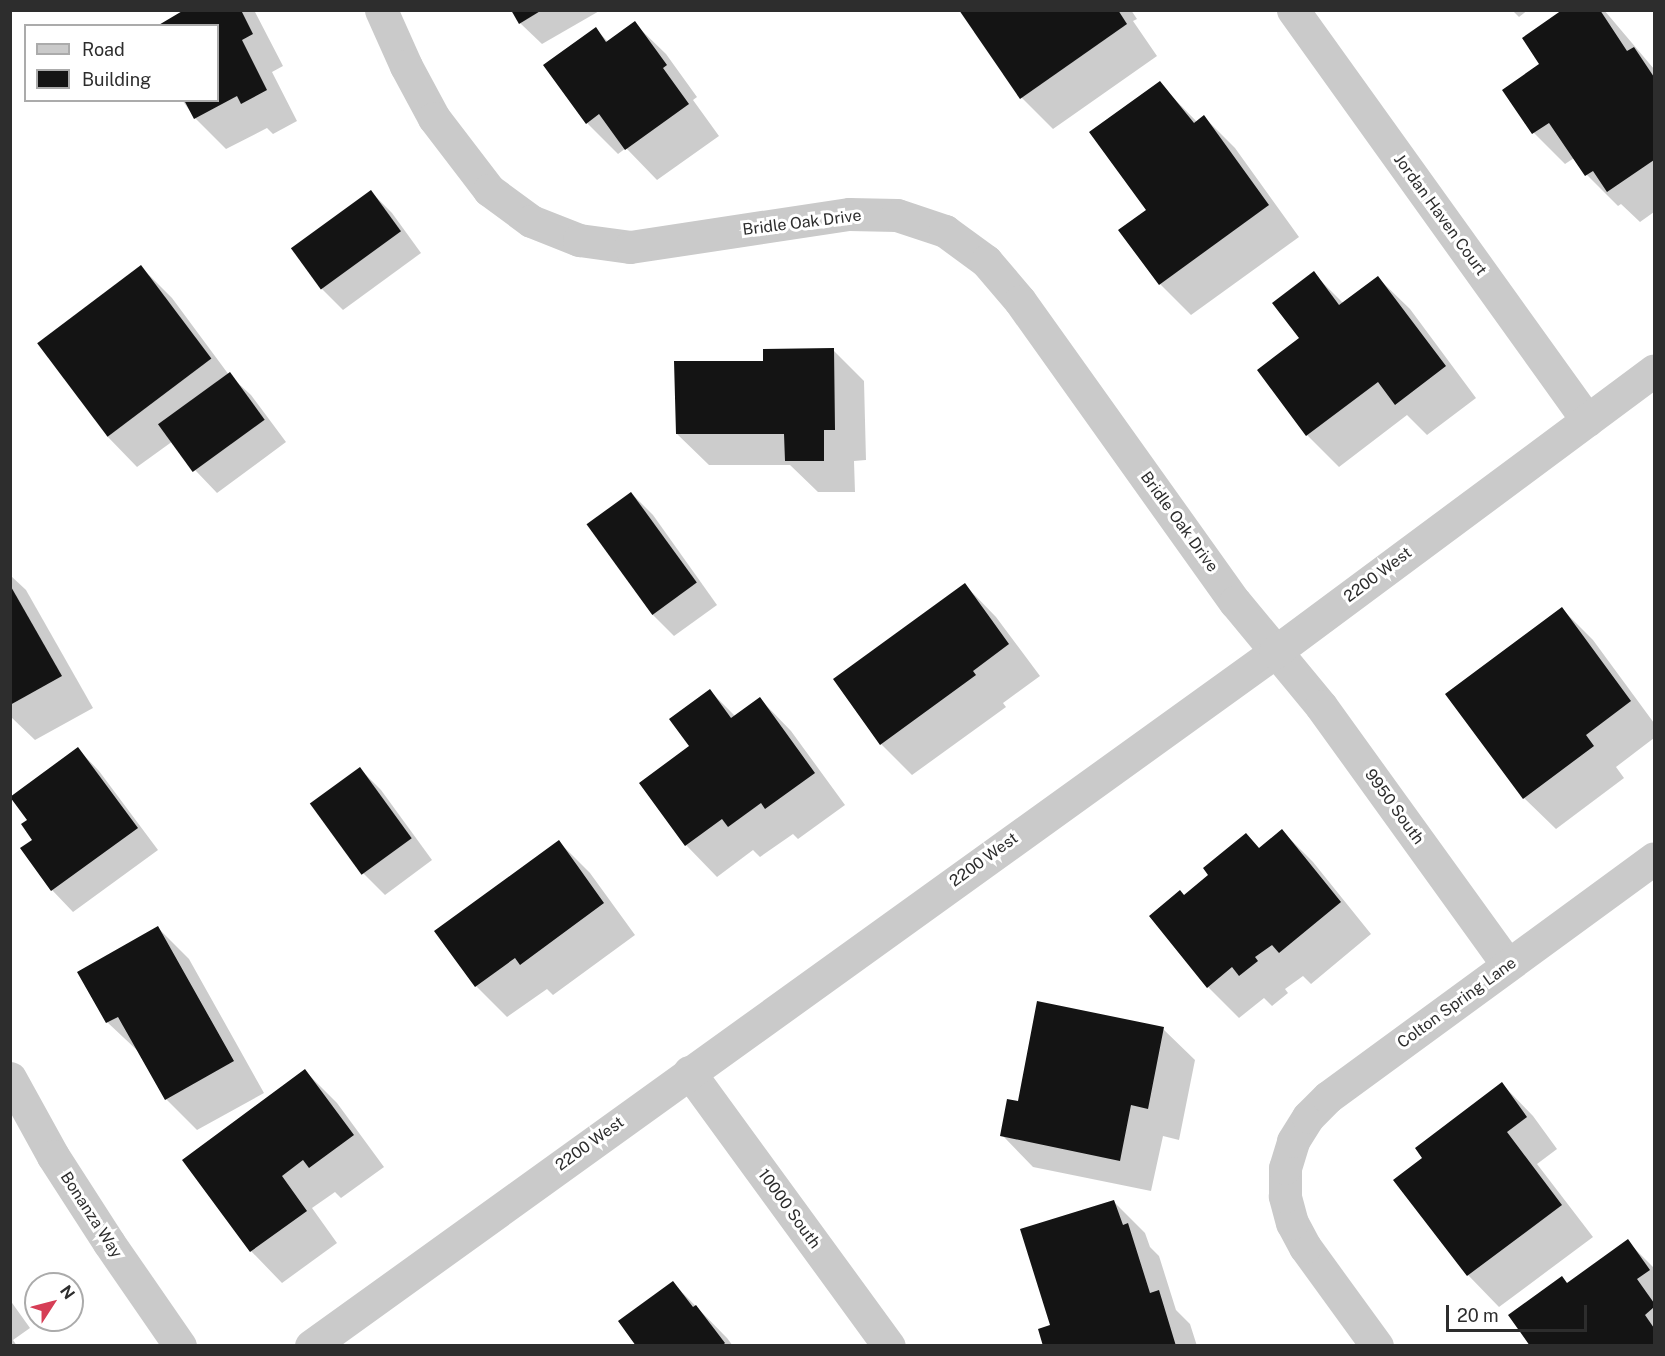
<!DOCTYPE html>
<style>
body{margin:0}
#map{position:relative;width:1665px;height:1356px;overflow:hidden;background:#fff;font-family:"Public Sans",sans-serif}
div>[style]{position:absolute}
.shadow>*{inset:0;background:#0003}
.building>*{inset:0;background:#141414;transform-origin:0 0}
.minor>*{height:33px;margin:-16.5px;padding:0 16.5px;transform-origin:16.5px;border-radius:16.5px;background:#cacaca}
span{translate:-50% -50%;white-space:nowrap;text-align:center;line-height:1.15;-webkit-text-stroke:6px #fff;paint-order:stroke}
.street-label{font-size:16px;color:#2d2d2d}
.frame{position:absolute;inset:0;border:12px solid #2d2d2d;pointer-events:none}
.legend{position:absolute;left:24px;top:24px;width:195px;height:78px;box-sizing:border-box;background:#fff;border:2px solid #ababab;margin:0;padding:8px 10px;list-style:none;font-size:18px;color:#2d2d2d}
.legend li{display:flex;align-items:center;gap:12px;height:30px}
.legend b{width:30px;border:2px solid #ababab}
.north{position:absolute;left:24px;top:1272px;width:60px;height:60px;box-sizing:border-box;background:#fff;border:2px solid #ababab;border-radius:50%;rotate:54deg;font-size:16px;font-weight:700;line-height:24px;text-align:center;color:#2d2d2d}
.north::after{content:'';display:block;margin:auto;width:21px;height:27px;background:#d63e56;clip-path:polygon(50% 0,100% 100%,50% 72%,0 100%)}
.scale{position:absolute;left:1446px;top:1305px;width:141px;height:27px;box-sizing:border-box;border:3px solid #2d2d2d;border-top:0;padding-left:8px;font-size:18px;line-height:21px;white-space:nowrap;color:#2d2d2d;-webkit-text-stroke:4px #fff;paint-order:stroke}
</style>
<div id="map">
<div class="shadow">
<div style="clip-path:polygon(186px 10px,254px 10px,283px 66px,272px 72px,297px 121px,273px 134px,267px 128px,226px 149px,195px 118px,182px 100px,218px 100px,218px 26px)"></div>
<div style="clip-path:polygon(513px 10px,601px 10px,542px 44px,520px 23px)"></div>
<div style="clip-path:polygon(961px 10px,1131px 10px,1137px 19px,1133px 21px,1157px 56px,1053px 129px,1022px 98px)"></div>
<div style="clip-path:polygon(1512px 10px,1528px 10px,1519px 17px)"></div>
<div style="clip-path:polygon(1565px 10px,1604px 10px,1654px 69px,1654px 212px,1640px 222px,1621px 204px,1618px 206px,1587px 175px,1574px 158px,1565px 164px,1534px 133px,1541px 65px)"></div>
<div style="clip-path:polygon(634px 23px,666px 54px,697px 97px,693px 100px,719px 136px,657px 180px,626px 148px,618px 154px,587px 123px,596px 29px,608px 42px)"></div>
<div style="clip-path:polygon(1159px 83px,1197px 122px,1204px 117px,1235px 148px,1299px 237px,1191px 315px,1160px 284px,1148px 211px)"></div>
<div style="clip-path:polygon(371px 192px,392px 213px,421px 253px,343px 310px,322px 289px)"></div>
<div style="clip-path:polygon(141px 267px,172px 298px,229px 375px,251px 395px,286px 442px,217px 493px,196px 471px,173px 441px,137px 467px,106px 435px)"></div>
<div style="clip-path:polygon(1313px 273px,1344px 304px,1378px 278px,1410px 309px,1476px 398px,1427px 435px,1407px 415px,1339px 467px,1307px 435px,1259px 370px,1301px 338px)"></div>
<div style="clip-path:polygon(833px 350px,864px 381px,866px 460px,854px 461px,855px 492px,818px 492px,790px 465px,709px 465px,677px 434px,764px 362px)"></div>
<div style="clip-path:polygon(631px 493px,653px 515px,717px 605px,674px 636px,652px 614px,588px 524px)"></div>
<div style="clip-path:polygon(10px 575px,26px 590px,93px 708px,35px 740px,10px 716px)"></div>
<div style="clip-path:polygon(965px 585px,996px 617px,1040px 676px,1003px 703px,1006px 707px,912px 775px,881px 744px)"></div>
<div style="clip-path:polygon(1562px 609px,1593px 640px,1654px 723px,1654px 738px,1616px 767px,1624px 778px,1556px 829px,1524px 798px)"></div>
<div style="clip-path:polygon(710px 691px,736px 717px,760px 699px,791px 731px,845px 805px,798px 839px,793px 834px,760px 857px,753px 850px,717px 877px,686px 845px,641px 784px,691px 747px)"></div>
<div style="clip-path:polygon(78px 749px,99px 771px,158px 850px,73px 912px,52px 890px,22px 849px,34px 840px,29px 820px)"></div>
<div style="clip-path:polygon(360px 769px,381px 790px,432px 860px,385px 895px,363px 873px,312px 804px)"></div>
<div style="clip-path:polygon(1282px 831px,1313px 862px,1371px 934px,1311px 984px,1303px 976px,1285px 989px,1288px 993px,1272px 1006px,1264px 998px,1239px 1018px,1208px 987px,1151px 916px,1260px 849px)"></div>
<div style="clip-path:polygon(559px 842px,590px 873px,635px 935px,553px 995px,547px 989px,507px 1017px,476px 986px,436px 931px)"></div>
<div style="clip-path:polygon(158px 928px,189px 959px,264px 1093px,197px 1130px,166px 1099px,140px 1053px,107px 1022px)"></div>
<div style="clip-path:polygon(1163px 1029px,1195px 1060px,1179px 1140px,1163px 1136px,1151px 1191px,1033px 1167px,1002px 1135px,1019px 1103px)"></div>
<div style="clip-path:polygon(305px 1071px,337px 1103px,384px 1167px,341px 1198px,335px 1192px,312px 1208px,337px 1243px,282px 1283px,251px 1251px)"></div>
<div style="clip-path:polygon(1502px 1084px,1533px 1116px,1557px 1149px,1537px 1164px,1593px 1237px,1499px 1307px,1468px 1275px,1424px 1158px)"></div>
<div style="clip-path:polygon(1114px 1202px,1145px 1233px,1150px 1247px,1159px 1256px,1176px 1310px,1190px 1324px,1197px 1346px,1044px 1346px)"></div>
<div style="clip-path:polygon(1627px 1241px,1654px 1268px,1654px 1346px,1532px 1346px,1568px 1285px)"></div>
<div style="clip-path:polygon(673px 1283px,727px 1338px,733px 1346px,638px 1346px)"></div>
<div style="clip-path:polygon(10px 1300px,30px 1328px,13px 1340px,17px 1346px,10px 1346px)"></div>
</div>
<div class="building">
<div style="clip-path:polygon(184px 10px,241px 10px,253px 34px,242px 40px,267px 90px,241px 104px,237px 96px,194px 119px,184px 100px,218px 100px,218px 26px,157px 26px)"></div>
<div style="clip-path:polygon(511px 10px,542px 10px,519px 24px)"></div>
<div style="clip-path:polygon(959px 10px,1118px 10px,1127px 24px,1020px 99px)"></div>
<div style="clip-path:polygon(1562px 10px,1600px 10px,1627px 51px,1634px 47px,1654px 77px,1654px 160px,1607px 192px,1593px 171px,1585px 176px,1549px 123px,1532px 134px,1502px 90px,1539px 64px,1522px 38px)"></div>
<div style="clip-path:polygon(635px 21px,667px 65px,663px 68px,689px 104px,625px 150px,599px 114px,586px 124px,543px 65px,596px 27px,606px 42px)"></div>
<div style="clip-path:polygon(1160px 81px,1194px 123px,1204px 115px,1269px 205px,1159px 285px,1118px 230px,1146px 210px,1089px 132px)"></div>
<div style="left:371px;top:190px;width:51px;height:99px;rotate:54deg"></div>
<div style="left:141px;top:265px;width:117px;height:130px;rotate:53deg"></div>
<div style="clip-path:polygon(1314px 271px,1339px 305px,1378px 276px,1446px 366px,1395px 405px,1378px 382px,1306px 436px,1257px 370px,1299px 338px,1272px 303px)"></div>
<div style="clip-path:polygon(834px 348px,835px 430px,824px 430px,824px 461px,785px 461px,784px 434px,676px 434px,674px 361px,763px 361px,763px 349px)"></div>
<div style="left:230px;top:372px;width:59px;height:89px;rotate:54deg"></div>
<div style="left:631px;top:492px;width:112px;height:55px;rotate:54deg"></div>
<div style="clip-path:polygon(965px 583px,1009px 644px,973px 671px,976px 675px,880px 745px,833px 679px)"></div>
<div style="clip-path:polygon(10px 585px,62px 676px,10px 705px)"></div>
<div style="clip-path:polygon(1562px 607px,1631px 701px,1586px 735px,1594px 746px,1523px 799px,1445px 694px)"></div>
<div style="clip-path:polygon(710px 689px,731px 718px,760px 697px,815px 773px,765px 809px,761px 803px,728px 827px,722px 819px,685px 846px,639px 783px,689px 746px,669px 719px)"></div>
<div style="clip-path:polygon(78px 747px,138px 828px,51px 891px,20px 848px,32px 840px,21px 824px,27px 820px,10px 797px)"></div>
<div style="left:360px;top:767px;width:88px;height:62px;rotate:54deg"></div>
<div style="clip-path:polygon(1282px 829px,1341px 902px,1279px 953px,1272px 945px,1255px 957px,1258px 961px,1239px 976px,1232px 967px,1207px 988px,1149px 916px,1180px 890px,1184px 895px,1208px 875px,1203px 868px,1246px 833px,1259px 848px)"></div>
<div style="clip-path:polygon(559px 840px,604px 903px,520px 965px,515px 958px,475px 987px,434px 931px)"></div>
<div style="clip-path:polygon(158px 926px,234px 1061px,165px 1100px,118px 1017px,106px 1023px,77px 972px)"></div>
<div style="clip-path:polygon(1037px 1001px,1164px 1027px,1148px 1109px,1131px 1105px,1120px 1161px,1000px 1136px,1007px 1099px,1018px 1101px)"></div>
<div style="clip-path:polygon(305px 1069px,354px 1135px,309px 1168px,303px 1160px,282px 1176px,307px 1211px,250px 1252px,182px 1160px)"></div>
<div style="clip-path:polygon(1502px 1082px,1527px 1117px,1507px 1132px,1562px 1205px,1467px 1276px,1393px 1180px,1422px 1158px,1415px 1148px)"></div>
<div style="clip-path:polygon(1114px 1200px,1123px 1225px,1128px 1223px,1150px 1293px,1159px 1290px,1176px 1346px,1043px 1346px,1038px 1329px,1050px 1325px,1020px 1229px)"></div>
<div style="clip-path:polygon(1628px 1239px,1650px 1270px,1637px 1279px,1654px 1303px,1654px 1307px,1645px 1315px,1654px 1328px,1654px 1346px,1530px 1346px,1508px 1315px,1562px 1276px,1567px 1283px)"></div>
<div style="clip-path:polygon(673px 1281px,693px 1307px,696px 1305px,725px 1343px,722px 1346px,636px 1346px,618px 1321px)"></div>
</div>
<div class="minor">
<div style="left:381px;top:10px;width:61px;rotate:65.9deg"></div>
<div style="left:406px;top:66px;width:59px;rotate:61.7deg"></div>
<div style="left:434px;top:118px;width:91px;rotate:52.6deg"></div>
<div style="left:489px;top:190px;width:52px;rotate:36.4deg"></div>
<div style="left:531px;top:221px;width:52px;rotate:21.6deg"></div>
<div style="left:579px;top:240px;width:51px;rotate:7.8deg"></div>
<div style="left:630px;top:247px;width:221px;rotate:-8.6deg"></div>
<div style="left:849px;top:214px;width:48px;rotate:1.2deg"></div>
<div style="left:897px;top:215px;width:51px;rotate:18.4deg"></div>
<div style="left:945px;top:231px;width:51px;rotate:36.2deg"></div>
<div style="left:986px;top:261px;width:52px;rotate:49.6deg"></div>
<div style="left:1020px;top:301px;width:370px;rotate:54.5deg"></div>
<div style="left:1235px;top:602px;width:135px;rotate:50.4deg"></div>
<div style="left:1321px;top:706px;width:319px;rotate:54.2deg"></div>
<div style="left:1293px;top:10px;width:505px;rotate:54.36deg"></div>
<div style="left:689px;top:1072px;width:339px;rotate:53.9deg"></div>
<div style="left:10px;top:1078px;width:89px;rotate:61.1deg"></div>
<div style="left:53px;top:1156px;width:103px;rotate:57.2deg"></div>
<div style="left:109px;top:1243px;width:125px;rotate:55.4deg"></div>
<div style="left:311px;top:1346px;width:1188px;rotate:-35.75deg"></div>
<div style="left:1275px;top:652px;width:472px;rotate:-36.6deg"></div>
<div style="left:1377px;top:1346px;width:122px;rotate:-126deg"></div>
<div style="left:1305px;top:1247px;width:27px;rotate:-118deg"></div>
<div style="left:1292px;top:1223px;width:28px;rotate:-105deg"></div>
<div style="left:1285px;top:1196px;width:28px;rotate:-90deg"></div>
<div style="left:1285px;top:1168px;width:28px;rotate:-73deg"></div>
<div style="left:1293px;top:1141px;width:28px;rotate:-58deg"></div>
<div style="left:1308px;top:1117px;width:28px;rotate:-45deg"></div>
<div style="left:1328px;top:1097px;width:404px;rotate:-36.2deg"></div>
</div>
<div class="street-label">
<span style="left:1440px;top:215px;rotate:54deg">Jordan Haven Court</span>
<span style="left:802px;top:223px;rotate:-7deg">Bridle Oak Drive</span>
<span style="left:1179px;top:522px;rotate:54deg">Bridle Oak Drive</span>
<span style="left:1378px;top:575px;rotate:-37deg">2200 West</span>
<span style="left:1394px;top:807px;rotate:54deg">9950 South</span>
<span style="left:984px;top:860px;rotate:-36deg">2200 West</span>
<span style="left:1457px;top:1003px;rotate:-36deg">Colton Spring Lane</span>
<span style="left:590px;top:1144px;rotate:-36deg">2200 West</span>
<span style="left:789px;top:1209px;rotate:54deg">10000 South</span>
<span style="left:91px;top:1215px;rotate:57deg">Bonanza Way</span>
</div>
<div class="frame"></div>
<ul class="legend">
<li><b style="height:8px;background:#cacaca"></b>Road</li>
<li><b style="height:16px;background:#141414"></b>Building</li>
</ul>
<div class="north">N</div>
<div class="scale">20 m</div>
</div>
